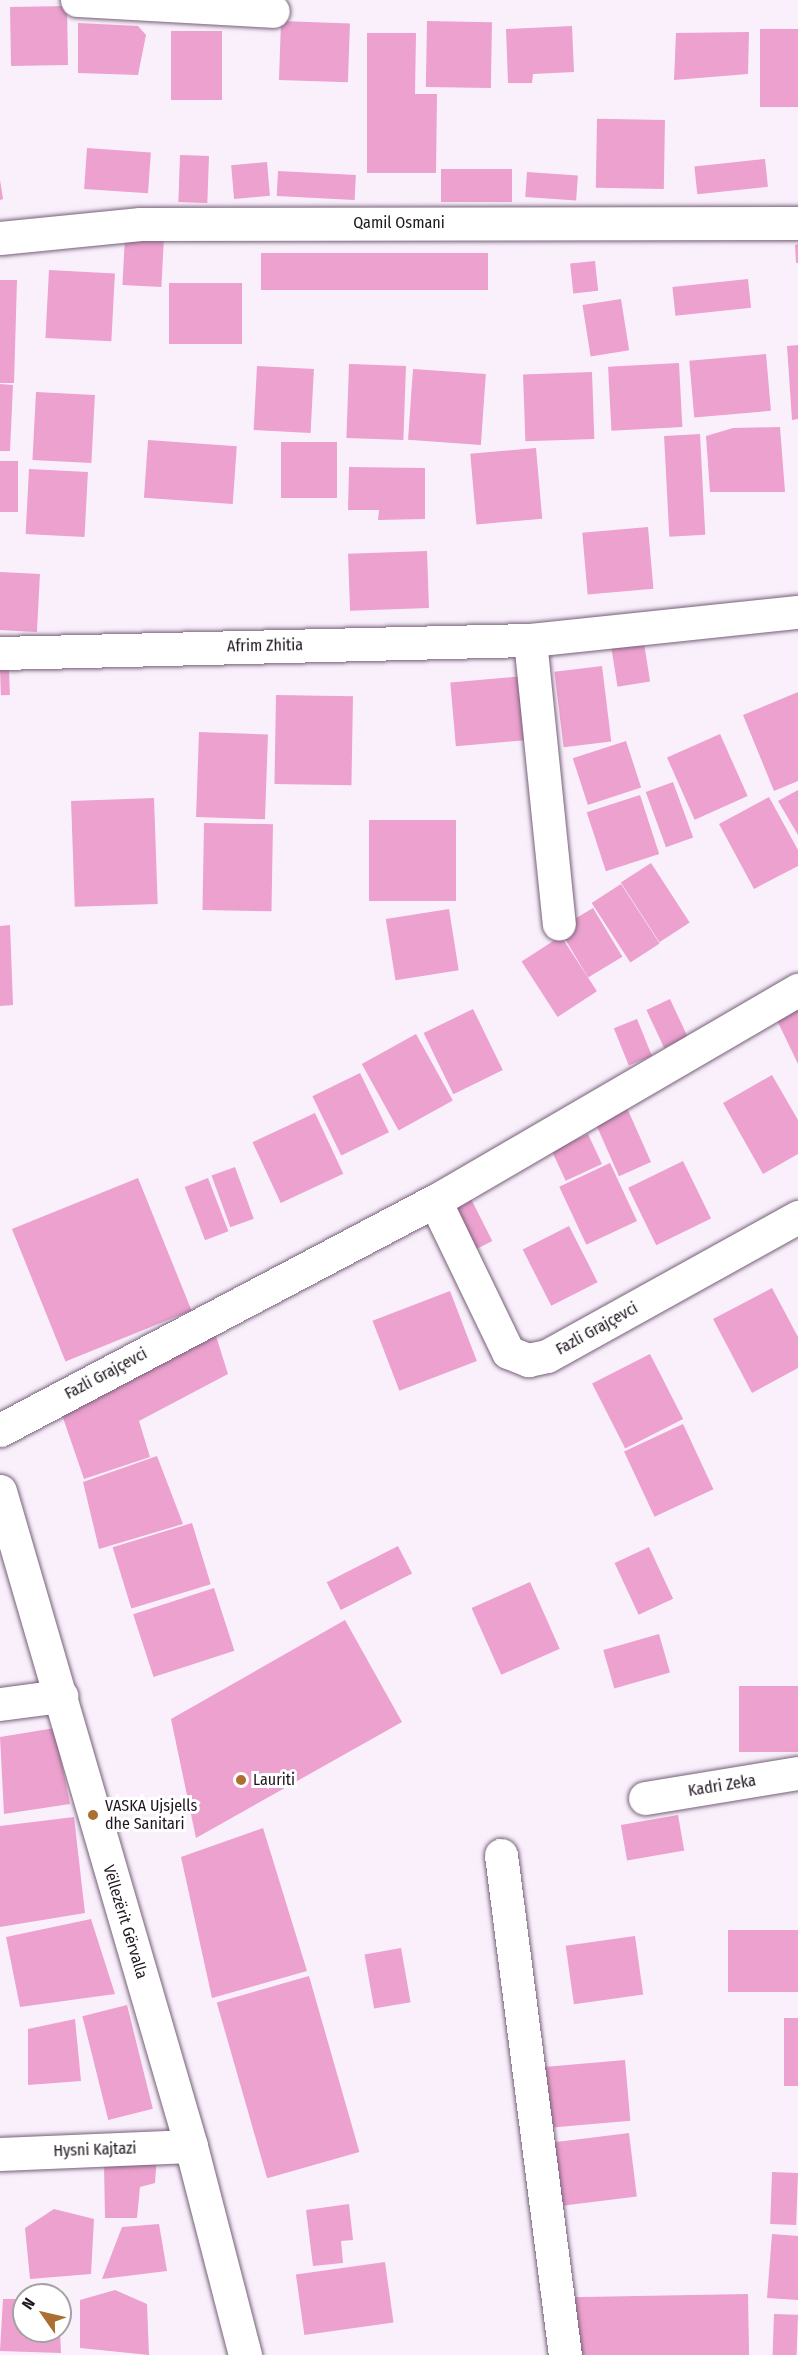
<!DOCTYPE html>
<meta charset="utf-8">
<style>
body{margin:0}
#map{position:relative;width:798px;height:2355px;overflow:hidden;background:#faf0fc;font-family:"Fira Sans Condensed",sans-serif}
div>[style]{position:absolute}
.building>*{inset:0;background:#eca1ce;transform-origin:0 0}
.roads{filter:drop-shadow(0 0 2px #766078) drop-shadow(0 0 2px #766078)}
.minor>*{height:33px;margin:-16.5px;padding:0 16.5px;transform-origin:16.5px;border-radius:16.5px;background:#fff}
.tertiary>*{height:33px;margin:-16.5px;padding:0 16.5px;transform-origin:16.5px;border-radius:16.5px;background:#fff}
.dots>*{width:16px;height:16px;translate:-50% -50%;box-sizing:border-box;border:3px solid #fff;border-radius:50%}
span{translate:-50% -50%;white-space:nowrap;text-align:center;line-height:1.15;-webkit-text-stroke:6px #fff;paint-order:stroke}
.street-label{font-size:16px;color:#1f1620}
.poi-label{font-size:16px;color:#1f1620}
.left{translate:0 -50%;text-align:left}
.north{position:absolute;left:12px;top:2283px;width:60px;height:60px;box-sizing:border-box;background:#fff;border:2px solid #a5a2a6;border-radius:50%;rotate:304deg;font-size:16px;font-weight:700;line-height:24px;text-align:center;color:#1f1620}
.north::after{content:'';display:block;margin:auto;width:21px;height:27px;background:#ab7031;clip-path:polygon(50% 0,100% 100%,50% 72%,0 100%)}
</style>
<div id="map">
<div class="building">
<div style="left:67px;top:6px;width:59px;height:57px;rotate:89deg"></div>
<div style="left:281px;top:21px;width:69px;height:59px;rotate:2deg"></div>
<div style="left:427px;top:21px;width:65px;height:66px;rotate:1deg"></div>
<div style="clip-path:polygon(78px 23px,138px 26px,146px 35px,138px 75px,78px 73px)"></div>
<div style="clip-path:polygon(572px 26px,574px 72px,533px 74px,532px 83px,508px 83px,506px 29px)"></div>
<div style="left:798px;top:29px;width:78px;height:38px;rotate:90deg"></div>
<div style="left:171px;top:31px;width:51px;height:69px"></div>
<div style="clip-path:polygon(749px 32px,748px 74px,674px 80px,676px 33px)"></div>
<div style="clip-path:polygon(367px 33px,416px 33px,415px 94px,437px 94px,436px 173px,367px 173px)"></div>
<div style="left:665px;top:120px;width:69px;height:68px;rotate:91deg"></div>
<div style="left:87px;top:148px;width:64px;height:41px;rotate:4deg"></div>
<div style="left:180px;top:155px;width:29px;height:47px;rotate:2deg"></div>
<div style="left:765px;top:159px;width:28px;height:71px;rotate:84deg"></div>
<div style="left:267px;top:162px;width:34px;height:36px;rotate:85deg"></div>
<div style="left:441px;top:169px;width:71px;height:33px"></div>
<div style="left:278px;top:171px;width:78px;height:25px;rotate:3deg"></div>
<div style="left:527px;top:172px;width:51px;height:25px;rotate:4deg"></div>
<div style="clip-path:polygon(0 180px,3px 199px,0 200px)"></div>
<div style="left:125px;top:236px;width:39px;height:49px;rotate:3deg"></div>
<div style="clip-path:polygon(798px 244px,798px 263px,796px 263px,795px 245px)"></div>
<div style="left:488px;top:253px;width:37px;height:227px;rotate:90deg"></div>
<div style="left:595px;top:261px;width:30px;height:25px;rotate:84deg"></div>
<div style="left:49px;top:270px;width:66px;height:68px;rotate:3deg"></div>
<div style="left:748px;top:279px;width:29px;height:76px;rotate:84deg"></div>
<div style="clip-path:polygon(0 280px,17px 280px,14px 383px,0 383px)"></div>
<div style="left:169px;top:283px;width:73px;height:61px"></div>
<div style="left:621px;top:299px;width:52px;height:39px;rotate:81deg"></div>
<div style="clip-path:polygon(798px 345px,798px 419px,792px 420px,787px 346px)"></div>
<div style="left:766px;top:354px;width:57px;height:77px;rotate:85deg"></div>
<div style="left:679px;top:363px;width:64px;height:71px;rotate:87deg"></div>
<div style="left:349px;top:364px;width:57px;height:74px;rotate:2deg"></div>
<div style="left:257px;top:366px;width:57px;height:64px;rotate:3deg"></div>
<div style="left:413px;top:369px;width:73px;height:71px;rotate:4deg"></div>
<div style="left:592px;top:372px;width:67px;height:69px;rotate:88deg"></div>
<div style="clip-path:polygon(0 384px,13px 385px,10px 451px,0 451px)"></div>
<div style="left:36px;top:392px;width:59px;height:68px;rotate:3deg"></div>
<div style="clip-path:polygon(780px 427px,785px 492px,710px 492px,706px 436px,733px 428px)"></div>
<div style="left:700px;top:434px;width:101px;height:36px;rotate:87deg"></div>
<div style="left:148px;top:440px;width:89px;height:58px;rotate:4deg"></div>
<div style="left:281px;top:442px;width:56px;height:56px"></div>
<div style="left:536px;top:448px;width:71px;height:66px;rotate:85deg"></div>
<div style="left:0;top:461px;width:18px;height:51px"></div>
<div style="clip-path:polygon(349px 467px,425px 468px,425px 519px,378px 520px,379px 510px,348px 510px)"></div>
<div style="left:29px;top:469px;width:59px;height:65px;rotate:3deg"></div>
<div style="left:648px;top:527px;width:62px;height:66px;rotate:85deg"></div>
<div style="left:427px;top:551px;width:57px;height:79px;rotate:88deg"></div>
<div style="left:0;top:572px;width:40px;height:58px;rotate:3deg"></div>
<div style="left:644px;top:643px;width:39px;height:33px;rotate:81deg"></div>
<div style="left:602px;top:666px;width:76px;height:48px;rotate:83deg"></div>
<div style="left:9px;top:669px;width:26px;height:9px;rotate:88deg"></div>
<div style="left:524px;top:676px;width:64px;height:74px;rotate:85deg"></div>
<div style="clip-path:polygon(798px 692px,798px 781px,774px 791px,743px 715px)"></div>
<div style="left:276px;top:695px;width:77px;height:89px;rotate:1deg"></div>
<div style="left:199px;top:732px;width:69px;height:85px;rotate:2deg"></div>
<div style="left:720px;top:734px;width:68px;height:58px;rotate:66deg"></div>
<div style="left:626px;top:741px;width:49px;height:56px;rotate:72deg"></div>
<div style="left:673px;top:782px;width:59px;height:29px;rotate:70deg"></div>
<div style="clip-path:polygon(798px 790px,798px 835px,778px 801px)"></div>
<div style="left:640px;top:795px;width:62px;height:56px;rotate:72deg"></div>
<div style="clip-path:polygon(769px 797px,798px 850px,798px 866px,754px 889px,719px 824px)"></div>
<div style="left:154px;top:798px;width:106px;height:83px;rotate:88deg"></div>
<div style="left:456px;top:820px;width:81px;height:87px;rotate:90deg"></div>
<div style="left:204px;top:823px;width:69px;height:87px;rotate:1deg"></div>
<div style="left:651px;top:863px;width:71px;height:36px;rotate:57deg"></div>
<div style="left:621px;top:884px;width:71px;height:35px;rotate:57deg"></div>
<div style="left:593px;top:908px;width:57px;height:40px;rotate:59deg"></div>
<div style="left:449px;top:909px;width:62px;height:64px;rotate:81deg"></div>
<div style="clip-path:polygon(10px 925px,13px 1005px,0 1006px,0 926px)"></div>
<div style="left:561px;top:936px;width:66px;height:47px;rotate:57deg"></div>
<div style="left:670px;top:999px;width:42px;height:26px;rotate:65deg"></div>
<div style="clip-path:polygon(798px 1000px,798px 1064px,773px 1012px)"></div>
<div style="left:473px;top:1009px;width:68px;height:55px;rotate:64deg"></div>
<div style="left:637px;top:1019px;width:40px;height:25px;rotate:68deg"></div>
<div style="left:416px;top:1034px;width:76px;height:62px;rotate:61deg"></div>
<div style="left:360px;top:1073px;width:66px;height:53px;rotate:64deg"></div>
<div style="clip-path:polygon(772px 1075px,798px 1120px,798px 1154px,763px 1174px,723px 1103px)"></div>
<div style="left:627px;top:1108px;width:59px;height:35px;rotate:66deg"></div>
<div style="left:315px;top:1113px;width:67px;height:69px;rotate:65deg"></div>
<div style="left:588px;top:1134px;width:33px;height:40px;rotate:65deg"></div>
<div style="left:683px;top:1161px;width:64px;height:61px;rotate:64deg"></div>
<div style="left:610px;top:1163px;width:64px;height:56px;rotate:65deg"></div>
<div style="left:235px;top:1167px;width:55px;height:25px;rotate:70deg"></div>
<div style="left:138px;top:1178px;width:143px;height:136px;rotate:68deg"></div>
<div style="left:208px;top:1178px;width:57px;height:25px;rotate:69deg"></div>
<div style="left:471px;top:1199px;width:47px;height:30px;rotate:63deg"></div>
<div style="left:569px;top:1226px;width:63px;height:52px;rotate:63deg"></div>
<div style="clip-path:polygon(772px 1288px,798px 1337px,798px 1368px,752px 1393px,713px 1319px)"></div>
<div style="left:450px;top:1291px;width:75px;height:83px;rotate:69deg"></div>
<div style="clip-path:polygon(215px 1333px,228px 1374px,139px 1421px,150px 1457px,84px 1479px,60px 1409px)"></div>
<div style="left:650px;top:1354px;width:73px;height:65px;rotate:63deg"></div>
<div style="left:683px;top:1424px;width:72px;height:65px;rotate:65deg"></div>
<div style="clip-path:polygon(157px 1456px,183px 1524px,99px 1549px,83px 1482px)"></div>
<div style="left:192px;top:1523px;width:64px;height:83px;rotate:73deg"></div>
<div style="left:398px;top:1546px;width:31px;height:80px;rotate:63deg"></div>
<div style="left:649px;top:1547px;width:57px;height:38px;rotate:65deg"></div>
<div style="left:530px;top:1582px;width:73px;height:64px;rotate:66deg"></div>
<div style="left:214px;top:1588px;width:66px;height:85px;rotate:72deg"></div>
<div style="clip-path:polygon(345px 1620px,402px 1722px,196px 1838px,171px 1719px)"></div>
<div style="left:659px;top:1634px;width:40px;height:58px;rotate:74deg"></div>
<div style="left:798px;top:1686px;width:66px;height:59px;rotate:90deg"></div>
<div style="clip-path:polygon(55px 1728px,70px 1804px,4px 1814px,0 1737px)"></div>
<div style="left:678px;top:1815px;width:36px;height:58px;rotate:80deg"></div>
<div style="clip-path:polygon(74px 1817px,85px 1913px,0 1927px,0 1826px)"></div>
<div style="clip-path:polygon(263px 1828px,307px 1971px,212px 1998px,181px 1857px)"></div>
<div style="clip-path:polygon(91px 1919px,115px 1994px,20px 2007px,6px 1937px)"></div>
<div style="left:798px;top:1930px;width:62px;height:70px;rotate:90deg"></div>
<div style="left:635px;top:1936px;width:59px;height:70px;rotate:82deg"></div>
<div style="left:401px;top:1948px;width:55px;height:37px;rotate:80deg"></div>
<div style="left:309px;top:1976px;width:183px;height:96px;rotate:74deg"></div>
<div style="left:127px;top:2005px;width:107px;height:46px;rotate:76deg"></div>
<div style="left:784px;top:2018px;width:14px;height:68px"></div>
<div style="clip-path:polygon(75px 2019px,81px 2081px,28px 2085px,28px 2029px)"></div>
<div style="left:625px;top:2060px;width:61px;height:87px;rotate:85deg"></div>
<div style="left:629px;top:2133px;width:64px;height:79px;rotate:83deg"></div>
<div style="clip-path:polygon(157px 2155px,155px 2183px,140px 2187px,137px 2218px,105px 2218px,104px 2165px)"></div>
<div style="left:772px;top:2172px;width:26px;height:52px;rotate:2deg"></div>
<div style="clip-path:polygon(349px 2204px,353px 2240px,341px 2241px,343px 2263px,313px 2266px,306px 2210px)"></div>
<div style="clip-path:polygon(54px 2209px,94px 2219px,91px 2274px,30px 2279px,25px 2228px)"></div>
<div style="clip-path:polygon(159px 2224px,167px 2271px,102px 2279px,122px 2227px)"></div>
<div style="clip-path:polygon(772px 2234px,798px 2236px,798px 2300px,767px 2298px)"></div>
<div style="left:385px;top:2262px;width:61px;height:90px;rotate:82deg"></div>
<div style="clip-path:polygon(115px 2290px,147px 2304px,149px 2355px,80px 2348px,80px 2300px)"></div>
<div style="left:748px;top:2294px;width:61px;height:180px;rotate:89deg"></div>
<div style="clip-path:polygon(3px 2299px,24px 2299px,24px 2331px,60px 2331px,61px 2353px,0 2351px)"></div>
<div style="left:774px;top:2314px;width:24px;height:41px;rotate:2deg"></div>
</div>
<div class="roads">
<div class="minor">
<div style="left:77px;top:0;width:196px;rotate:3.2deg"></div>
<div style="left:0;top:238px;width:141px;rotate:-5.7deg"></div>
<div style="left:140px;top:224px;width:658px;rotate:-0.09deg"></div>
<div style="left:530px;top:640px;width:285px;rotate:84.2deg"></div>
<div style="left:0;top:653px;width:530px;rotate:-1.41deg"></div>
<div style="left:530px;top:640px;width:269px;rotate:-6deg"></div>
<div style="left:435px;top:1201px;width:168px;rotate:64.2deg"></div>
<div style="left:508px;top:1352px;width:22px;rotate:22deg"></div>
<div style="left:528px;top:1360px;width:19px;rotate:-12deg"></div>
<div style="left:547px;top:1356px;width:287px;rotate:-29deg"></div>
<div style="left:0;top:1430px;width:492px;rotate:-27.8deg"></div>
<div style="left:435px;top:1201px;width:420px;rotate:-30.2deg"></div>
<div style="left:645px;top:1798px;width:155px;rotate:-9.3deg"></div>
<div style="left:501px;top:1855px;width:504px;rotate:82.71deg"></div>
<div style="left:0;top:2154px;width:191px;rotate:-2.4deg"></div>
</div>
<div class="tertiary">
<div style="left:0;top:1491px;width:682px;rotate:73.74deg"></div>
<div style="left:191px;top:2146px;width:216px;rotate:75.5deg"></div>
<div style="left:0;top:1704px;width:62px;rotate:-7.5deg"></div>
</div>
</div>
<div class="dots">
<div style="left:241px;top:1780px;background:#ab7031"></div>
<div style="left:93px;top:1815px;background:#ab7031"></div>
</div>
<div class="street-label">
<span style="left:399px;top:223px">Qamil Osmani</span>
<span style="left:265px;top:646px;rotate:-1deg">Afrim Zhitia</span>
<span style="left:597px;top:1329px;rotate:-29deg">Fazli Grajçevci</span>
<span style="left:106px;top:1374px;rotate:-28deg">Fazli Grajçevci</span>
<span style="left:722px;top:1786px;rotate:-9deg">Kadri Zeka</span>
<span style="left:125px;top:1922px;rotate:73deg">Vëllezërit Gërvalla</span>
<span style="left:95px;top:2150px;rotate:-2deg">Hysni Kajtazi</span>
</div>
<div class="poi-label">
<span class="left" style="left:253px;top:1780px">Lauriti</span>
<span class="left" style="left:105px;top:1815px">VASKA Ujsjells<br>dhe Sanitari</span>
</div>
<div class="north">N</div>
</div>
